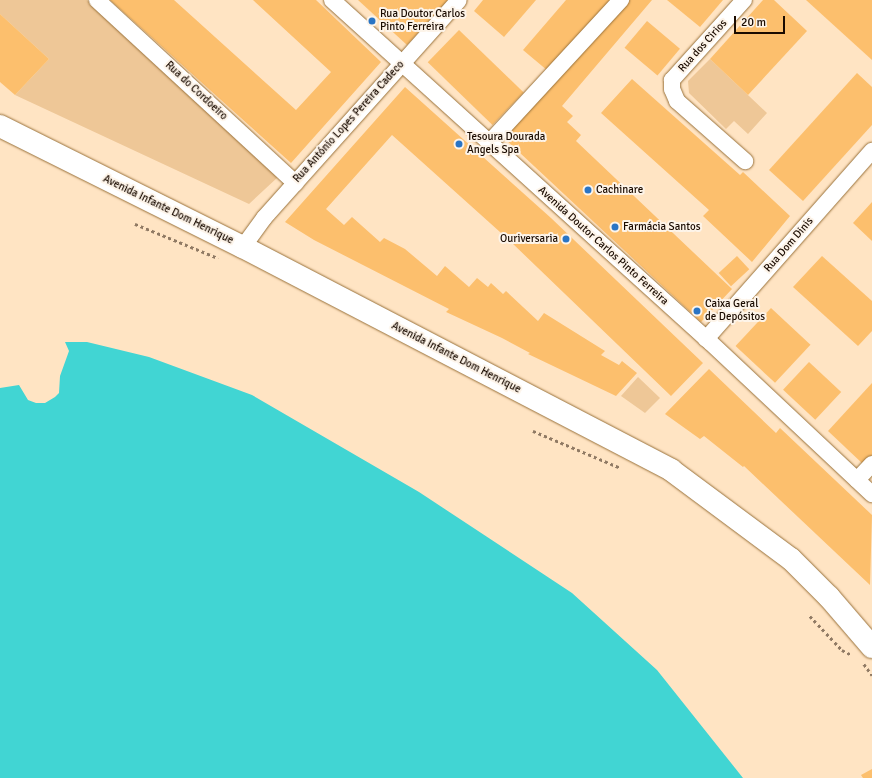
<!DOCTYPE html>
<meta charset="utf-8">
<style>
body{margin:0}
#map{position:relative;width:872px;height:778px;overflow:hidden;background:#ffe4c3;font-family:Signika,sans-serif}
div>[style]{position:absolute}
.green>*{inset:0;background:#eec797}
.water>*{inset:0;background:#41d5d3}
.building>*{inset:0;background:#fcbf6d;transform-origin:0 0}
.path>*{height:2.5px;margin-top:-1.25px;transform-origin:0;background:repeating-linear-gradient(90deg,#907a64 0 3px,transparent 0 6px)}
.roads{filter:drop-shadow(0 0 1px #99713a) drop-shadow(0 0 1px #99713a)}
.minor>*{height:16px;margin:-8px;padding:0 8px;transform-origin:8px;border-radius:8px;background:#fff}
.secondary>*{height:22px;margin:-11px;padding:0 11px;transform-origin:11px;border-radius:11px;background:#fff}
.dots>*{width:11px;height:11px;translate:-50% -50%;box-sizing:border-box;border:2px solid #fdf4e9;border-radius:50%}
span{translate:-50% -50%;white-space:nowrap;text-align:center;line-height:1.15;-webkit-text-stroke:4px #fdf4e9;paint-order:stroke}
.poi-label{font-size:11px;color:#1a0b00}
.left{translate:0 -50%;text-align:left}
.right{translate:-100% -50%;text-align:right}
.street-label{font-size:11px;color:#1a0b00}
.scale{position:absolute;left:734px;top:16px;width:51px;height:18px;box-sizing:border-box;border:2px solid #1a0b00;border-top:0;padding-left:5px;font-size:12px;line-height:14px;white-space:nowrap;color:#1a0b00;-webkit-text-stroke:3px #fdf4e9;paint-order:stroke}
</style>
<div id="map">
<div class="green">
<div style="clip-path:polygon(0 0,87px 0,278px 177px,249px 204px,15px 95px,49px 59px,0 14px)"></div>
<div style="clip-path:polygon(710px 59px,767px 113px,748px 134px,734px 121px,726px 129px,689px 93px,688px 81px)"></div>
<div style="clip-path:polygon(638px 377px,660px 398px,645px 413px,621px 396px)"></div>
</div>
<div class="water">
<div style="clip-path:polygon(65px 342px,87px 342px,149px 357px,252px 395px,419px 492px,572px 593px,657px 670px,743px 778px,0 778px,0 388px,19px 385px,28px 400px,36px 403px,45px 403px,55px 397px,59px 393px,60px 376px,69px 351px)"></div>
</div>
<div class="building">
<div style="clip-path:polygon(110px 0,174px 0,296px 110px,331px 72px,253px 0,316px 0,381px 62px,291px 163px)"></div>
<div style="clip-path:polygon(358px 0,448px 0,407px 45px)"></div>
<div style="clip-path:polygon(483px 0,536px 0,504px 37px,474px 11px)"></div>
<div style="clip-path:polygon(566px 0,610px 0,548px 71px,523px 50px)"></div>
<div style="clip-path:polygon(630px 0,652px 0,562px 106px,573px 116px,567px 122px,581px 135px,576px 141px,732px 289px,701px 322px,504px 138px)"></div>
<div style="clip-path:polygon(667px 0,723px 0,700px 27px)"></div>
<div style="clip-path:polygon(763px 0,774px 0,807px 31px,748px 95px,710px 59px)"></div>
<div style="clip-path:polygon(806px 0,872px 0,872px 60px)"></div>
<div style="clip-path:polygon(0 14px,49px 59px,15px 95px,0 82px)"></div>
<div style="left:647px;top:21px;width:43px;height:35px;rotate:40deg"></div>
<div style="left:459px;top:30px;width:90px;height:45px;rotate:44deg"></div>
<div style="clip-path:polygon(857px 73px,872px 87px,872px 125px,803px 201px,769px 170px)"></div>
<div style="clip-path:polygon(632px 79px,740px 175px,743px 172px,790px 216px,752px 262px,703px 216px,709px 210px,601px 113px)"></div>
<div style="clip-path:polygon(405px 87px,551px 218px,703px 363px,671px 396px,511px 242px,392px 135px,326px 209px,344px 225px,352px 217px,380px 242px,384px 238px,405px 249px,437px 276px,445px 266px,469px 287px,477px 278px,488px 287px,491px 283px,503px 294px,506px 291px,538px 321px,544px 313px,605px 351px,601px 355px,619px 365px,622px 361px,637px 373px,616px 396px,528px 354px,530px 353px,502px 338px,446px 312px,449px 309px,314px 240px,285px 222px)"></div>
<div style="clip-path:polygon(872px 202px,872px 241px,853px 223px)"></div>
<div style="left:737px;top:256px;width:18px;height:25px;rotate:47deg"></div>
<div style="clip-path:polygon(822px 256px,872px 301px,872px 331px,858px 346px,793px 287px)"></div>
<div style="left:771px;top:308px;width:54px;height:52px;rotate:43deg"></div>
<div style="left:809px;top:362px;width:44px;height:38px;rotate:43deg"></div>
<div style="clip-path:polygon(709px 369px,776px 433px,780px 428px,872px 515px,870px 585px,744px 466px,743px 467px,704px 436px,700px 439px,665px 414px)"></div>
<div style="clip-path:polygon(872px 383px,872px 455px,863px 464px,828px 431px)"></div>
<div style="clip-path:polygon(872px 769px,872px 778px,863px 778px,861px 775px)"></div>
</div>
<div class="path">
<div style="left:135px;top:224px;width:90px;rotate:22.3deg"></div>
<div style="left:533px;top:431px;width:95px;rotate:22.8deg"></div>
<div style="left:810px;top:616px;width:47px;rotate:46.7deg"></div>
<div style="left:842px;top:650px;width:11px;rotate:27deg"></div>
<div style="left:864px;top:664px;width:14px;rotate:54deg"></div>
</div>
<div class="roads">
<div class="minor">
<div style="left:97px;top:0;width:270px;rotate:42.7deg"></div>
<div style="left:332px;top:0;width:511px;rotate:42.15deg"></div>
<div style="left:711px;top:343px;width:221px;rotate:43.2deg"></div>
<div style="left:744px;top:0;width:108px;rotate:132deg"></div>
<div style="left:672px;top:80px;width:9px;rotate:90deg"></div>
<div style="left:672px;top:89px;width:13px;rotate:67deg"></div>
<div style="left:677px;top:101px;width:91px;rotate:41.4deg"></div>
<div style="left:489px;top:143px;width:195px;rotate:-47.3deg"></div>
<div style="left:243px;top:247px;width:36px;rotate:-54deg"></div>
<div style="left:264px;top:218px;width:292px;rotate:-48.2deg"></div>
<div style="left:706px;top:339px;width:251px;rotate:-48.6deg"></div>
<div style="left:857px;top:480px;width:22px;rotate:-47deg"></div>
</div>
<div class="secondary">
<div style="left:0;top:126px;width:271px;rotate:26.5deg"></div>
<div style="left:243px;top:247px;width:483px;rotate:27.5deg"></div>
<div style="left:671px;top:470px;width:149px;rotate:36.6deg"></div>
<div style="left:791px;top:559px;width:54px;rotate:45deg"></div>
<div style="left:829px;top:597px;width:66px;rotate:49.3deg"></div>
</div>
</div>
<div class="dots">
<div style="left:372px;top:21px;background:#2a75c5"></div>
<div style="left:459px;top:144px;background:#2a75c5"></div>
<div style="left:588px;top:190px;background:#2a75c5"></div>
<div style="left:615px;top:227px;background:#2a75c5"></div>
<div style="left:566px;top:239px;background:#2a75c5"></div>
<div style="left:697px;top:311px;background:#2a75c5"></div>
</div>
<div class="poi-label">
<span class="left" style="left:380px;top:21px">Rua Doutor Carlos<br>Pinto Ferreira</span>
<span class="left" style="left:467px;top:144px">Tesoura Dourada<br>Angels Spa</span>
<span class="left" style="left:596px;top:190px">Cachinare</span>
<span class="left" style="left:623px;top:227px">Farmácia Santos</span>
<span class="right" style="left:558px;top:239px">Ouriversaria</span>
<span class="left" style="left:705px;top:311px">Caixa Geral<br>de Depósitos</span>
</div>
<div class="street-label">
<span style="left:703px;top:46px;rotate:-48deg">Rua dos Cirios</span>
<span style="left:196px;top:91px;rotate:43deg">Rua do Cordoeiro</span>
<span style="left:349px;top:122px;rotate:-48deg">Rua António Lopes Pereira Cadeco</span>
<span style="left:168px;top:210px;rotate:26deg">Avenida Infante Dom Henrique</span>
<span style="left:789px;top:245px;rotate:-49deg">Rua Dom Dinis</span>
<span style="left:603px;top:246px;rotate:42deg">Avenida Doutor Carlos Pinto Ferreira</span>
<span style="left:456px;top:358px;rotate:27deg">Avenida Infante Dom Henrique</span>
</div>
<div class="scale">20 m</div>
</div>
